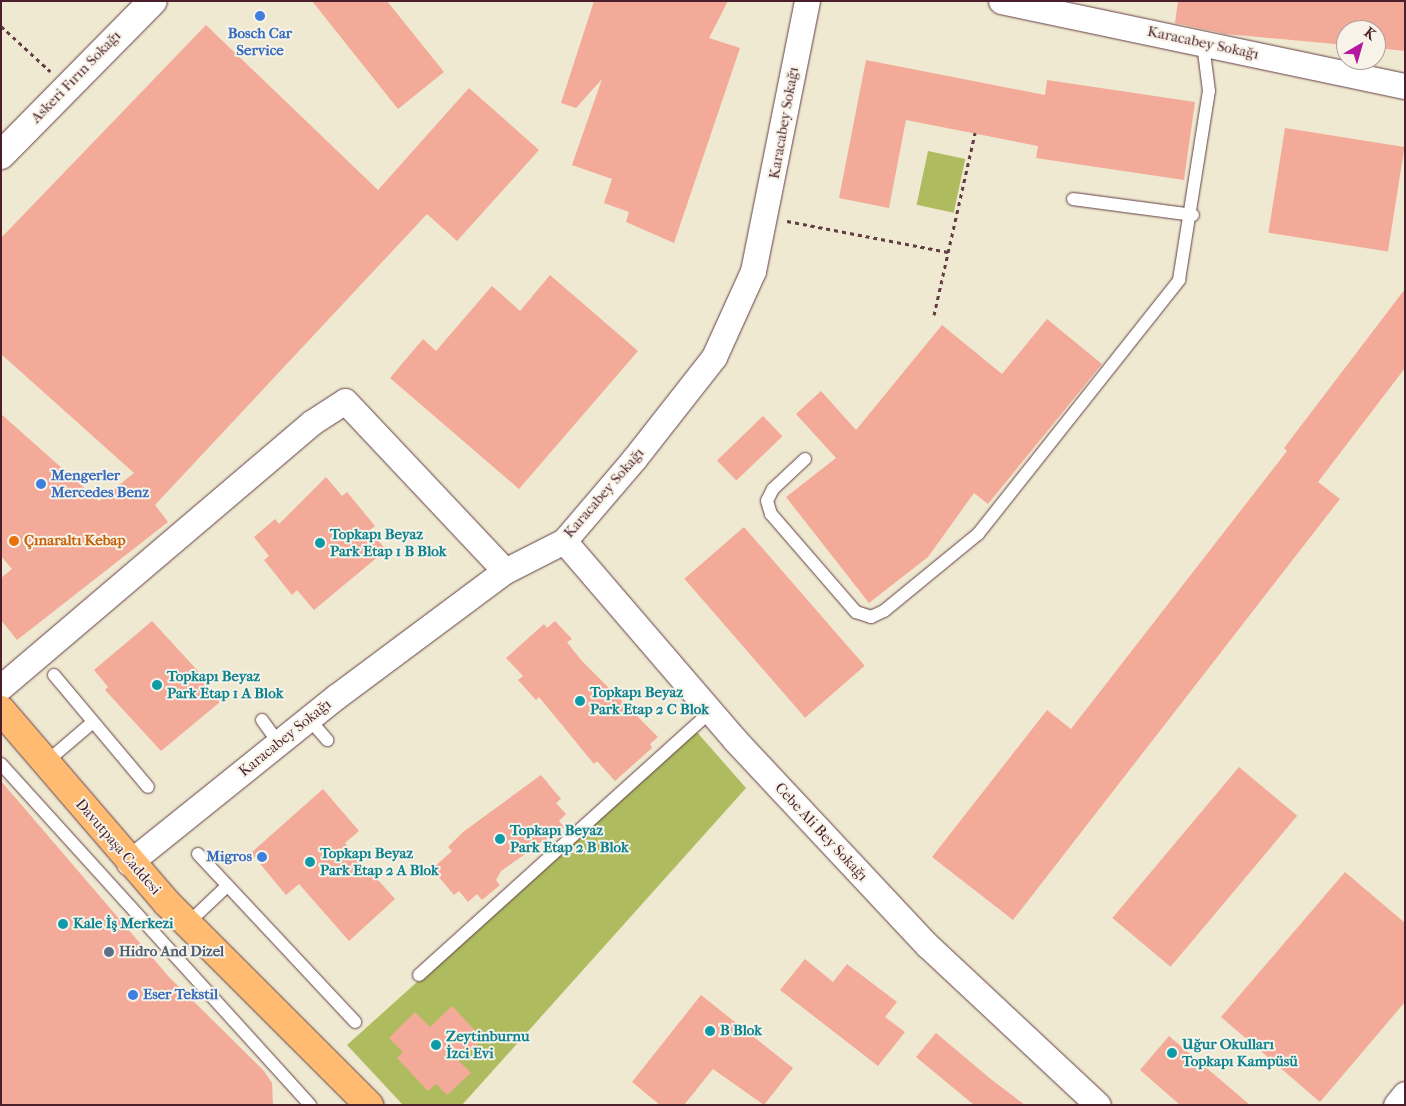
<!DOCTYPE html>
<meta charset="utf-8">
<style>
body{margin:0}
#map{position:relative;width:1406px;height:1106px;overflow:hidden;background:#efe9d1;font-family:"IM FELL French Canon",serif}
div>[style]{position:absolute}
.green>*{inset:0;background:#aebc5f;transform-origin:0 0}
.building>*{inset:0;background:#f3aa99;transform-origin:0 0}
.path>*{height:3px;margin-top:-1.5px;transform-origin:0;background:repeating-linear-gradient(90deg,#633d44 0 4px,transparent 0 8px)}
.roads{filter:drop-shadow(0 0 1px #633d44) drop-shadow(0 0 1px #633d44)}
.service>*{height:12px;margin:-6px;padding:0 6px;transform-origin:6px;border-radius:6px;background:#fff}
.minor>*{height:25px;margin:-12.5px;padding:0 12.5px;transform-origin:12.5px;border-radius:12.5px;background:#fff}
.tertiary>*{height:28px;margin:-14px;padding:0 14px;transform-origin:14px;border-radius:14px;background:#fff}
.primary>*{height:28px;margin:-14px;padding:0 14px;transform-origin:14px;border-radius:14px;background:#ffbb71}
.dots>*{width:14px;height:14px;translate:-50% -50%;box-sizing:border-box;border:2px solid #f7f3e8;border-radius:50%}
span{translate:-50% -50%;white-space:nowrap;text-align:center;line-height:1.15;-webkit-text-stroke:4px #f7f3e8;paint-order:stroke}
.shop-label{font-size:15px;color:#366cbe;font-weight:700}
.left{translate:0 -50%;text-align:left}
.right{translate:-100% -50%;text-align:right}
.street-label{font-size:15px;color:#4a1f2b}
.culture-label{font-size:15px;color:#0d838f;font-weight:700}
.food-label{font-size:15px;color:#c56008;font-weight:700}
.service-label{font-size:15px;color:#4e5e75;font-weight:700}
.frame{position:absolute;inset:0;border:2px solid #4a1f2b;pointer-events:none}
.north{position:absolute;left:1336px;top:20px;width:50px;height:50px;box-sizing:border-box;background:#f7f3e8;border:1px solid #b29e9c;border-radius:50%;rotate:38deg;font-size:14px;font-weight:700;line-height:20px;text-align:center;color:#4a1f2b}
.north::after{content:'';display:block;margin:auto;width:18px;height:22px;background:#b5179e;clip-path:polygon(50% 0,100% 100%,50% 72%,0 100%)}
</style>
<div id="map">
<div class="green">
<div style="left:928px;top:151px;width:38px;height:55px;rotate:12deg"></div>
<div style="clip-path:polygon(696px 731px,746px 788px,462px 1105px,403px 1105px,347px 1045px)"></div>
</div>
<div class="building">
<div style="clip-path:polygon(312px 1px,387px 1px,444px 72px,398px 109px)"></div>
<div style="clip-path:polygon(594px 1px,728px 1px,709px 38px,740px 48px,674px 243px,626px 222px,629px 212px,604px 203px,612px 179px,572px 165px,602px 79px,576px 108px,561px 103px)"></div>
<div style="clip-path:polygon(1178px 1px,1405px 1px,1405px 51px,1376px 48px,1376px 30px,1346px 30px,1346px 45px,1226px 34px,1175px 23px)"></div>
<div style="clip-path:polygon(206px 25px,378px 190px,469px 88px,539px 150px,457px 241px,427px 214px,155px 505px,168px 522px,17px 640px,1px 620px,1px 578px,12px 569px,1px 556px,1px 414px,99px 501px,134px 473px,1px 354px,1px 238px)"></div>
<div style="clip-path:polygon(866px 60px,1045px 95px,1047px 80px,1195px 102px,1184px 180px,1036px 158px,1038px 146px,906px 120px,889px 208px,839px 198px)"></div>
<div style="left:1285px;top:128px;width:121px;height:106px;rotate:9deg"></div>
<div style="clip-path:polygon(550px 275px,638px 351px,519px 489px,390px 378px,423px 339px,436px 351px,492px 286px,520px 311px)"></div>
<div style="clip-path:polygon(1405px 289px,1405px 368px,1318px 482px,1340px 499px,1013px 920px,932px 857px,1047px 710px,1071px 729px,1287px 451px,1284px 448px)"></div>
<div style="clip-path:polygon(1047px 319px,1102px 364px,988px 504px,974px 493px,928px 557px,869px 603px,786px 497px,836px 458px,796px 414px,821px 391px,856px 430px,942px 325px,1002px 374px)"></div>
<div style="left:763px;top:416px;width:28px;height:64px;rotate:46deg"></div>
<div style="clip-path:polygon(326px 477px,342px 496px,347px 492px,375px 526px,370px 530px,386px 550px,314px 610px,297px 590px,292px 595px,264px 560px,269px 556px,254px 537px,275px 519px,279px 524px)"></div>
<div style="left:744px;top:527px;width:184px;height:79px;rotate:49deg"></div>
<div style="clip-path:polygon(152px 621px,209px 683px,206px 686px,220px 702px,161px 751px,105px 690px,108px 687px,94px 670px)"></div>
<div style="clip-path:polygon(555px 621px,572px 639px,567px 642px,581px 660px,658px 737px,650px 744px,652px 748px,615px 781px,597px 761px,594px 764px,539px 697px,536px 700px,518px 680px,523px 676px,506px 658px,544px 624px,547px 628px)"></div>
<div style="left:1239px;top:767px;width:76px;height:197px;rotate:40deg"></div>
<div style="clip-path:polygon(541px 775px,561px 799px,556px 803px,566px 814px,559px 821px,564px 827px,501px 871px,496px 880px,500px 885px,482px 900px,477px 894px,468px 902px,459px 891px,454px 895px,432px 869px,452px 851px,448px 847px,463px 832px)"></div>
<div style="clip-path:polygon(1px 781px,169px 977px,264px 1071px,272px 1083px,273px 1105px,1px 1105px)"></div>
<div style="clip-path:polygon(323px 789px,359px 831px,345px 843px,395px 899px,349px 941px,299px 884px,286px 895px,251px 853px)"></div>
<div style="clip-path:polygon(1345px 872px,1405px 923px,1405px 1002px,1320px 1102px,1221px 1017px)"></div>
<div style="clip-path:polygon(805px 959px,833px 982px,847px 964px,897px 1002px,885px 1017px,905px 1032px,878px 1066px,780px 990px)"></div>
<div style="clip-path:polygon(701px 995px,793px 1068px,764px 1105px,713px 1069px,684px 1105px,660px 1105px,632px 1082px)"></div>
<div style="clip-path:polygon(452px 1006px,483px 1039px,459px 1061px,471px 1073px,447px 1095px,436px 1084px,428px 1091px,397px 1058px,403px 1052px,389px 1038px,415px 1012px,430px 1027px)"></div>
<div style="clip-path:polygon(936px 1033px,992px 1080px,1025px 1105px,974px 1105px,916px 1057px)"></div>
<div style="clip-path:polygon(1169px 1036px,1250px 1105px,1180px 1105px,1140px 1070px)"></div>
</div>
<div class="path">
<div style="left:1px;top:26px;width:67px;rotate:42.6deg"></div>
<div style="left:787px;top:221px;width:164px;rotate:10.9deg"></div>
<div style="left:934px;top:315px;width:187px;rotate:-77.3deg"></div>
</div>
<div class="roads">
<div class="service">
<div style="left:1073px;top:199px;width:121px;rotate:7.6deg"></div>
<div style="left:805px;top:459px;width:44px;rotate:136.8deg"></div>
<div style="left:773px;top:489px;width:13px;rotate:117deg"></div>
<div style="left:767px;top:501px;width:14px;rotate:73deg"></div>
<div style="left:771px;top:514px;width:130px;rotate:49.1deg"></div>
<div style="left:856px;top:612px;width:16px;rotate:18deg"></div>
<div style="left:871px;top:617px;width:14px;rotate:-25deg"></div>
<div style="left:884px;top:611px;width:122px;rotate:-39.3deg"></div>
<div style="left:978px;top:534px;width:324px;rotate:-51.6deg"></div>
<div style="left:1179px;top:280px;width:191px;rotate:-81deg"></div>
<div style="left:1209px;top:91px;width:47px;rotate:-97.3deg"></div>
<div style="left:54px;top:675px;width:146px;rotate:50deg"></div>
<div style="left:309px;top:719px;width:28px;rotate:49deg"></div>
<div style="left:262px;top:720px;width:29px;rotate:54deg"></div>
<div style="left:45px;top:763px;width:63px;rotate:-40.5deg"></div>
<div style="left:1px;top:764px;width:460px;rotate:47.8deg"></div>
<div style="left:198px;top:854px;width:230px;rotate:46.9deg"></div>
<div style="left:187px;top:924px;width:55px;rotate:-43.5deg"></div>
<div style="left:419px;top:975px;width:394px;rotate:-42.1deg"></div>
</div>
<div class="minor">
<div style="left:1001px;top:1px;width:413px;rotate:11.9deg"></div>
<div style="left:564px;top:541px;width:262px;rotate:49.3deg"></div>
<div style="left:735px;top:740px;width:281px;rotate:46.9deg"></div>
<div style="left:927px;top:945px;width:234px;rotate:43.1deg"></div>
<div style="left:1px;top:687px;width:407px;rotate:-40.4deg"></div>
<div style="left:311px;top:423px;width:40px;rotate:-32.9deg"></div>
<div style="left:345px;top:401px;width:233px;rotate:46.7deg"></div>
<div style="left:129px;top:863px;width:267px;rotate:-38.8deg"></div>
<div style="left:337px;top:696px;width:209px;rotate:-36.7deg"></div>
<div style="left:505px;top:571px;width:66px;rotate:-27deg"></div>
<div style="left:564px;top:541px;width:108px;rotate:-49.5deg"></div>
<div style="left:634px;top:459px;width:130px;rotate:-51.9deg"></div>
<div style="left:714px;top:357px;width:94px;rotate:-65.6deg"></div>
<div style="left:753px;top:271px;width:275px;rotate:-78.7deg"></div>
<div style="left:1396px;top:1105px;width:14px;rotate:-51deg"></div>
</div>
<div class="tertiary">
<div style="left:1px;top:155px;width:216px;rotate:-45.4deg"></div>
</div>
<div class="primary">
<div style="left:1px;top:710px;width:255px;rotate:49.3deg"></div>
<div style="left:167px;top:903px;width:286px;rotate:45deg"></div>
</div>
</div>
<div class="dots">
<div style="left:260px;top:16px;background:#3f7fe0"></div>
<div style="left:41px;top:484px;background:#3f7fe0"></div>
<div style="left:14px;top:541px;background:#e8710a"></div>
<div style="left:320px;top:543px;background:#0f9aa8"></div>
<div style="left:157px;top:685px;background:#0f9aa8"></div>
<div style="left:580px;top:701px;background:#0f9aa8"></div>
<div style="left:500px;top:839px;background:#0f9aa8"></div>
<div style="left:262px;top:857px;background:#3f7fe0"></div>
<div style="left:310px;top:862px;background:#0f9aa8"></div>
<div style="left:63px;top:924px;background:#0f9aa8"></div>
<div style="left:109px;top:952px;background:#5c6f8a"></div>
<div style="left:133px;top:995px;background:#3f7fe0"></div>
<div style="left:710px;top:1031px;background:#0f9aa8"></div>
<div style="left:436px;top:1045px;background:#0f9aa8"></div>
<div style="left:1172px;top:1053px;background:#0f9aa8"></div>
</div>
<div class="shop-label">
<span style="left:260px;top:42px">Bosch Car<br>Service</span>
<span class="left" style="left:51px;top:484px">Mengerler<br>Mercedes Benz</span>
<span class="right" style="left:252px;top:857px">Migros</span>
<span class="left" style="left:143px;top:995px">Eser Tekstil</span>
</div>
<div class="street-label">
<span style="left:1203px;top:43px;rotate:12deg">Karacabey Sokağı</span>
<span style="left:76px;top:77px;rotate:-46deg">Askeri Fırın Sokağı</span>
<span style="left:784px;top:123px;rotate:-80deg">Karacabey Sokağı</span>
<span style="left:604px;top:493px;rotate:-49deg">Karacabey Sokağı</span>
<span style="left:285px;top:738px;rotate:-39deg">Karacabey Sokağı</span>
<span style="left:821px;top:832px;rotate:47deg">Cebe Ali Bey Sokağı</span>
<span style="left:118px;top:847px;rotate:49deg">Davutpaşa Caddesi</span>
</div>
<div class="culture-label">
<span class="left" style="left:330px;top:543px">Topkapı Beyaz<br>Park Etap 1 B Blok</span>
<span class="left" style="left:167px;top:685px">Topkapı Beyaz<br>Park Etap 1 A Blok</span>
<span class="left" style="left:590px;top:701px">Topkapı Beyaz<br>Park Etap 2 C Blok</span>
<span class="left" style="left:510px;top:839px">Topkapı Beyaz<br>Park Etap 2 B Blok</span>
<span class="left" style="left:320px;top:862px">Topkapı Beyaz<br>Park Etap 2 A Blok</span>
<span class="left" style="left:73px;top:924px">Kale İş Merkezi</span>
<span class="left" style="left:720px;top:1031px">B Blok</span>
<span class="left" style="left:446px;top:1045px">Zeytinburnu<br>İzci Evi</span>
<span class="left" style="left:1182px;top:1053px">Uğur Okulları<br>Topkapı Kampüsü</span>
</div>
<div class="food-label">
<span class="left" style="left:24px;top:541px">Çınaraltı Kebap</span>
</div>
<div class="service-label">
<span class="left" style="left:119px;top:952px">Hidro And Dizel</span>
</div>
<div class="frame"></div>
<div class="north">K</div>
</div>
